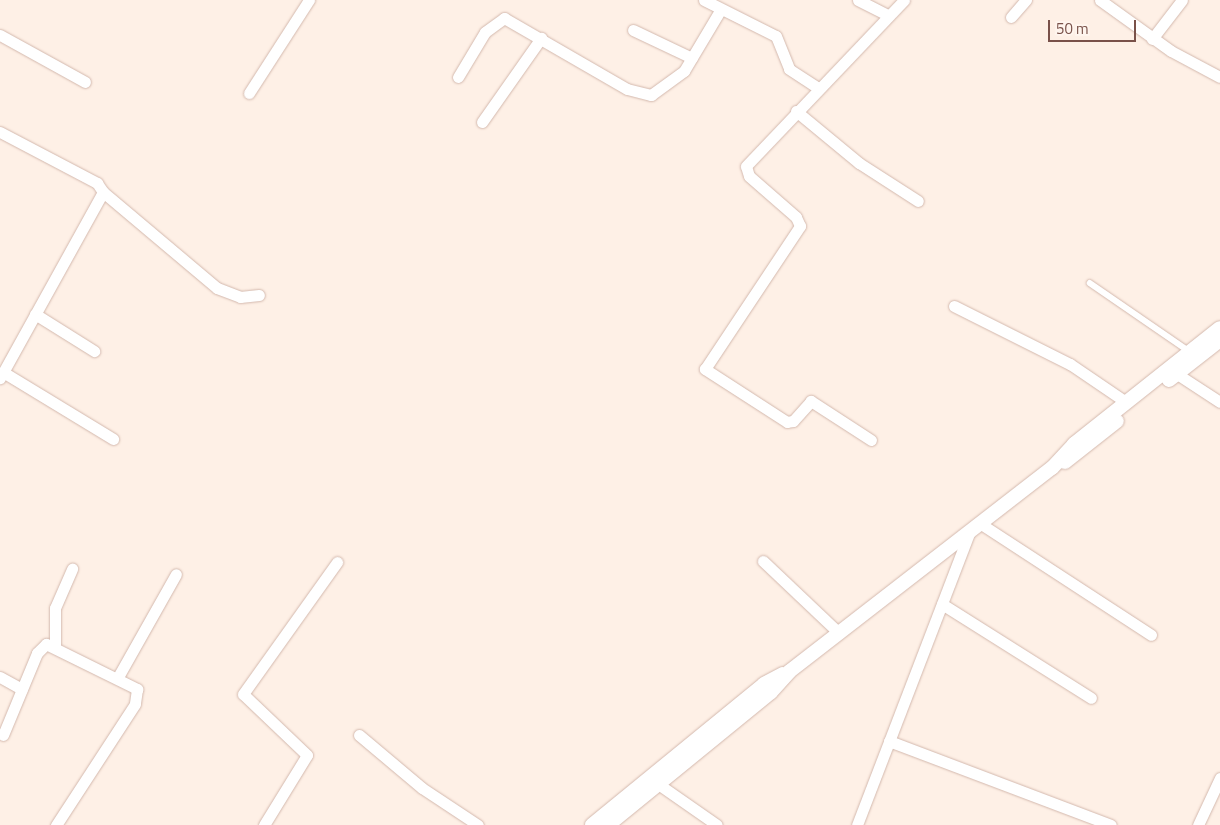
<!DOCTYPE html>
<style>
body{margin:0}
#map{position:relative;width:1220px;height:825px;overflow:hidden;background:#fef0e6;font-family:"Titillium Web",sans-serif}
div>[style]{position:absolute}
.roads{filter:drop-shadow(0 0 1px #d3b8ad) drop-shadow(0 0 1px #d3b8ad)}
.service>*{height:5.5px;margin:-2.75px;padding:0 2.75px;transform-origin:2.75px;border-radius:2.75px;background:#fff}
.minor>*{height:11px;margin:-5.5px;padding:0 5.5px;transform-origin:5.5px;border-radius:5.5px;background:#fff}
.tertiary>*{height:14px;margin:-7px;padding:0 7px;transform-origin:7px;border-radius:7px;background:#fff}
span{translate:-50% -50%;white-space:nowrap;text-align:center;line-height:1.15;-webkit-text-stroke:4px #fff5ee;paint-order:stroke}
.scale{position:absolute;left:1048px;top:20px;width:88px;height:22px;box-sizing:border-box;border:2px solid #795149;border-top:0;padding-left:6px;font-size:15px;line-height:18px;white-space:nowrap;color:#795149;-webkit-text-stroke:4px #fff5ee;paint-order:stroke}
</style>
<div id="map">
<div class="roads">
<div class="service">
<div style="left:1090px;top:283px;width:120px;rotate:34.5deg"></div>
</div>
<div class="minor">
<div style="left:704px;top:0;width:80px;rotate:26.6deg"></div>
<div style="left:776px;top:36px;width:35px;rotate:68deg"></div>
<div style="left:789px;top:69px;width:35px;rotate:33deg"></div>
<div style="left:858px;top:0;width:34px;rotate:27deg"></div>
<div style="left:1100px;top:0;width:87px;rotate:35.7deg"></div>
<div style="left:1171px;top:51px;width:55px;rotate:28deg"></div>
<div style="left:1011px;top:17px;width:23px;rotate:-49deg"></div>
<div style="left:633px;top:30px;width:65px;rotate:25.4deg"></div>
<div style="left:0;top:35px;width:97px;rotate:28.9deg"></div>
<div style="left:1152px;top:39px;width:49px;rotate:-52.4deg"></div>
<div style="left:458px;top:77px;width:52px;rotate:-59deg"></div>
<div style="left:485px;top:32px;width:24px;rotate:-36deg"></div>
<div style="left:504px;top:18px;width:142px;rotate:30deg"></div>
<div style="left:627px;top:89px;width:25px;rotate:14deg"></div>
<div style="left:651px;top:95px;width:41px;rotate:-36deg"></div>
<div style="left:684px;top:71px;width:72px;rotate:-59.2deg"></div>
<div style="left:249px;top:93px;width:111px;rotate:-57.2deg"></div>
<div style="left:796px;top:111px;width:82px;rotate:39.5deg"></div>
<div style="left:859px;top:163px;width:70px;rotate:32.8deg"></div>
<div style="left:482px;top:122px;width:103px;rotate:-54.9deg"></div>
<div style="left:0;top:132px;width:110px;rotate:27.7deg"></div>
<div style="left:97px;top:183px;width:11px;rotate:56deg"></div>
<div style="left:103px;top:192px;width:213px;rotate:119deg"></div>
<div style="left:103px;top:192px;width:149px;rotate:40.1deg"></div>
<div style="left:217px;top:288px;width:25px;rotate:21deg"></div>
<div style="left:240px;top:297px;width:19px;rotate:-6deg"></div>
<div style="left:954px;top:306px;width:130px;rotate:26.6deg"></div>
<div style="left:1070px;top:364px;width:68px;rotate:34.2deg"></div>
<div style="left:35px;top:314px;width:70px;rotate:32.1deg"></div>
<div style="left:3px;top:372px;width:129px;rotate:31.3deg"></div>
<div style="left:1177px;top:374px;width:51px;rotate:33.1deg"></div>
<div style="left:871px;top:440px;width:72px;rotate:-147deg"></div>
<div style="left:811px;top:401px;width:27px;rotate:132deg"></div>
<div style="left:793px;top:421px;width:6px;rotate:171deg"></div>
<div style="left:787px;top:422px;width:98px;rotate:-147.1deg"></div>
<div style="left:705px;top:369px;width:172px;rotate:-56.4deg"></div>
<div style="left:800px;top:226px;width:10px;rotate:-114deg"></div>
<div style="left:796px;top:217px;width:62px;rotate:-138.9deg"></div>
<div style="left:749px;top:176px;width:10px;rotate:-107deg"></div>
<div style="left:746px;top:166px;width:229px;rotate:-46.4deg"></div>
<div style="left:981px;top:524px;width:203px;rotate:33.1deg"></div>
<div style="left:763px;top:561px;width:105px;rotate:43.5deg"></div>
<div style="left:942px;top:604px;width:176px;rotate:32.2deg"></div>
<div style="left:55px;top:645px;width:37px;rotate:-90deg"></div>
<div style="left:55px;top:608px;width:43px;rotate:-66.4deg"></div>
<div style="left:0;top:677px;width:25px;rotate:29deg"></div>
<div style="left:118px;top:677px;width:118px;rotate:-60.6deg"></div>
<div style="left:3px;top:735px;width:89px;rotate:-67.5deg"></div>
<div style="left:37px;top:653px;width:13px;rotate:-45deg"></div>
<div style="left:46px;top:644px;width:102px;rotate:26.3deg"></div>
<div style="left:137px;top:689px;width:15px;rotate:98deg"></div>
<div style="left:135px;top:704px;width:145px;rotate:123.1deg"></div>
<div style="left:359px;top:735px;width:82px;rotate:40.1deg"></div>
<div style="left:422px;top:788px;width:67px;rotate:33.5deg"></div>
<div style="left:889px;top:741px;width:237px;rotate:20.7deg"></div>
<div style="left:651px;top:779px;width:80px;rotate:34.9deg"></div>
<div style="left:264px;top:825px;width:82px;rotate:-58.4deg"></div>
<div style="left:307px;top:755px;width:88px;rotate:-136.4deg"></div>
<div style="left:243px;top:694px;width:162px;rotate:-54.5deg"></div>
<div style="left:857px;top:825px;width:313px;rotate:-69deg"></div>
<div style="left:1198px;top:825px;width:52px;rotate:-64.9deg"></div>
</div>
<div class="tertiary">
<div style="left:1169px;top:380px;width:65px;rotate:-38.1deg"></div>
<div style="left:1065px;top:462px;width:66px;rotate:-38.3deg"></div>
<div style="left:592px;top:825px;width:222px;rotate:-39.3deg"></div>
<div style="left:764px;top:684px;width:21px;rotate:-28deg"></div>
<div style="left:608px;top:825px;width:210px;rotate:-39.2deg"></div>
<div style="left:771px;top:692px;width:28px;rotate:-48deg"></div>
<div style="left:790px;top:671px;width:331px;rotate:-37.8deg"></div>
<div style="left:1052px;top:468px;width:33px;rotate:-47deg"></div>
<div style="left:1074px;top:444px;width:186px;rotate:-38.5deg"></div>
</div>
</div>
<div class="scale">50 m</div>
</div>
